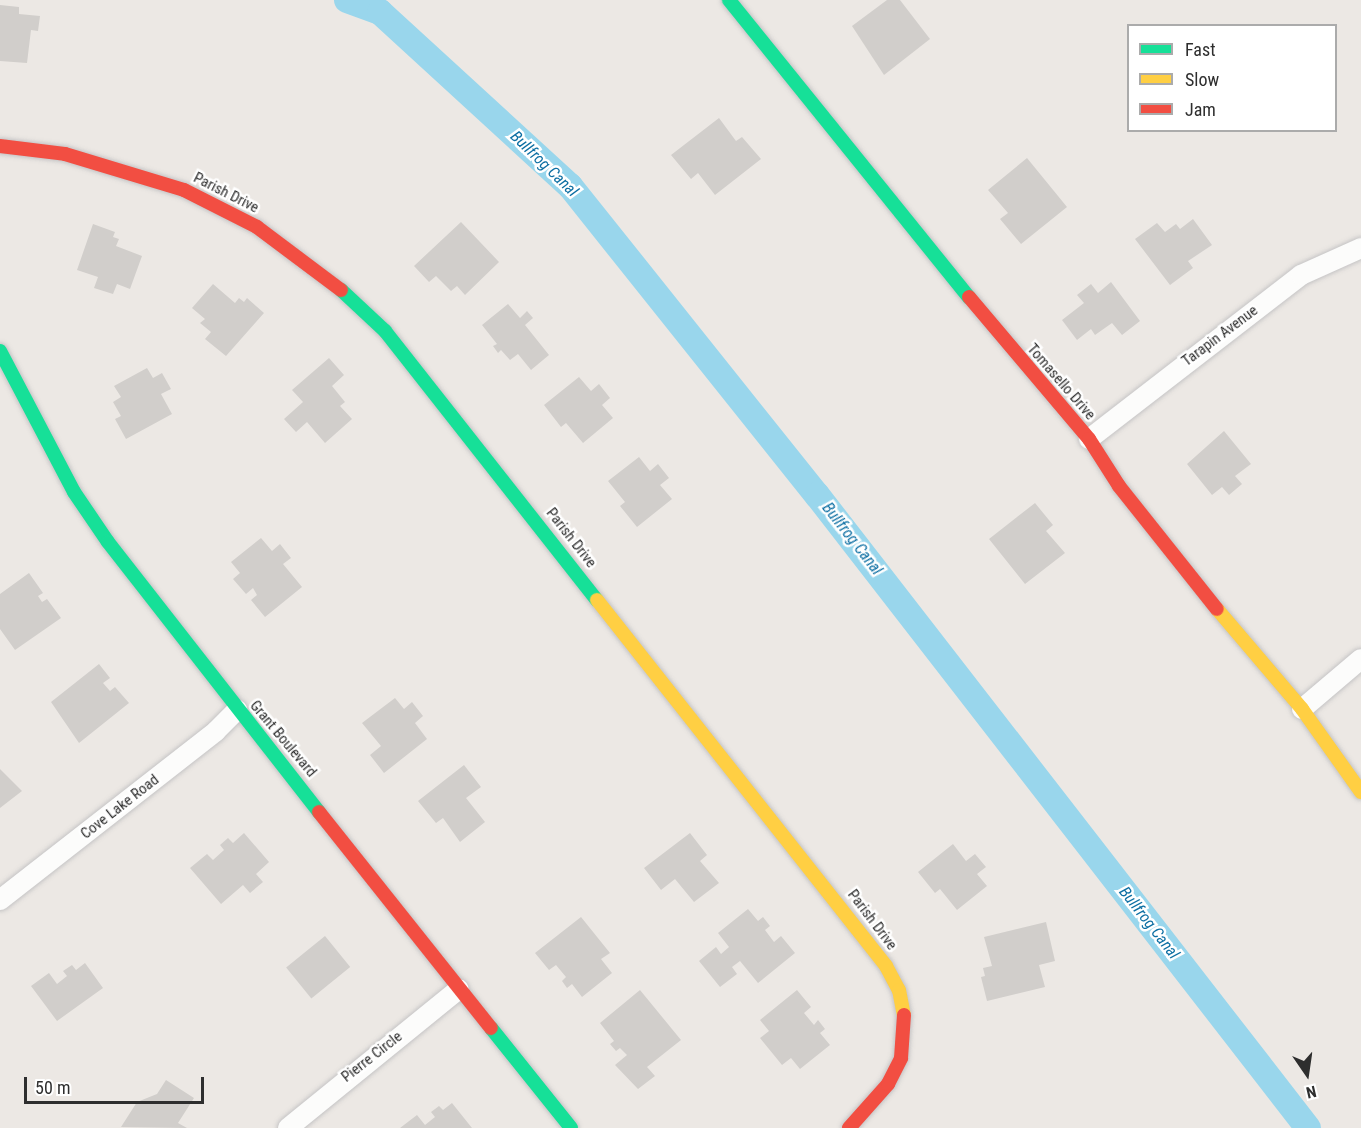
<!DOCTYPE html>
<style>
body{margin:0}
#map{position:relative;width:1361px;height:1128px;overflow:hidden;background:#ece8e4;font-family:"Roboto Condensed",sans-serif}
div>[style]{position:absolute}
.canal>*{height:26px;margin:-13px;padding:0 13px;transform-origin:13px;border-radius:13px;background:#99d6ec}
.building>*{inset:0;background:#d1cecb;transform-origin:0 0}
.roads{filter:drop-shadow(0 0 2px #c5c4c5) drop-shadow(0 0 2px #c5c4c5)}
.street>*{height:20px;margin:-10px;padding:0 10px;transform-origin:10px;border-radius:10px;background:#fcfcfb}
.fast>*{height:14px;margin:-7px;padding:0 7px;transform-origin:7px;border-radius:7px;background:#16e098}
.slow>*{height:14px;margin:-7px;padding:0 7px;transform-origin:7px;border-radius:7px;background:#ffcf43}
.jam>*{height:14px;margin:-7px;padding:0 7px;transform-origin:7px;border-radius:7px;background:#f24e42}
span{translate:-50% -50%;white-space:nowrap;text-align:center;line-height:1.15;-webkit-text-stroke:5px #fff;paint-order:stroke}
.street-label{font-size:15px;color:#2e2e2e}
.water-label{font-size:16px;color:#0d6fa3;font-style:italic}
.legend{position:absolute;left:1127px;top:24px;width:210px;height:108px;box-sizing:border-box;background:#fff;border:2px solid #ababab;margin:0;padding:8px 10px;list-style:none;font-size:18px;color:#2e2e2e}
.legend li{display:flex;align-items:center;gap:12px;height:30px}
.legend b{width:30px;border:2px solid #ababab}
.north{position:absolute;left:1277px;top:1044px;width:60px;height:60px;-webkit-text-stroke:4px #fff;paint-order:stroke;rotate:167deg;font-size:16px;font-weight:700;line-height:24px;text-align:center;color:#2e2e2e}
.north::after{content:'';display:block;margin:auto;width:21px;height:27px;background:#2e2e2e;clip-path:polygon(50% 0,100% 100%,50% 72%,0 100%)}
.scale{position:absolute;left:24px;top:1077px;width:180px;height:27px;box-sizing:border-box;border:3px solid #2e2e2e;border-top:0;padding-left:8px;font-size:18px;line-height:21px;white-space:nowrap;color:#2e2e2e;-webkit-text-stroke:4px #fff;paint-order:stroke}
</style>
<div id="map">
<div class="canal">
<div style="left:347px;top:0;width:35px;rotate:20deg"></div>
<div style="left:380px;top:12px;width:258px;rotate:42.5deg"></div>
<div style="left:570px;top:186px;width:396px;rotate:51.4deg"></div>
<div style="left:817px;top:495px;width:801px;rotate:52.2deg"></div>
</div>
<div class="building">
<div style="clip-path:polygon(887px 0,900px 0,930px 39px,884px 75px,852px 26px)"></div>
<div style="clip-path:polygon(0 5px,19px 7px,19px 14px,40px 16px,38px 31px,31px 30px,27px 63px,0 61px)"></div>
<div style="clip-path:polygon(719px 118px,736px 141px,742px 137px,761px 159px,715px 195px,698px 173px,691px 179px,671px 155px)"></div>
<div style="clip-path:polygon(1027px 158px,1067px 207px,1021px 244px,1000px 219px,1008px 213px,988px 190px)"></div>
<div style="clip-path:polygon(1193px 219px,1212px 245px,1188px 261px,1193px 268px,1170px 285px,1135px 239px,1157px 223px,1165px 232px,1176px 224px,1180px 229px)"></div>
<div style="clip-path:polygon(461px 222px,499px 262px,465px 295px,457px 286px,451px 291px,436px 276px,429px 282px,414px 266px)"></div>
<div style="clip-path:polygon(93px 224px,115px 232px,113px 237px,119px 239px,116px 246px,142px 256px,130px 289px,117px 284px,113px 294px,94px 288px,98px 277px,77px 270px)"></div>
<div style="clip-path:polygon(1111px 282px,1140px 321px,1122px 335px,1112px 323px,1095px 335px,1091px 329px,1077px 340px,1062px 320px,1084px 303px,1077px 295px,1091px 284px,1098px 293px)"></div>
<div style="clip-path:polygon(213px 284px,235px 303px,239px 298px,244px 302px,247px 298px,264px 313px,226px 356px,205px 339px,211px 332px,200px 323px,205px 319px,192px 308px)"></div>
<div style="clip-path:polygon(508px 304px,520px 318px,527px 311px,533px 318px,525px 325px,549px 355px,531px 370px,518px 354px,510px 360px,501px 350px,498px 353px,493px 346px,497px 344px,482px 325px)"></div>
<div style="clip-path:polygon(329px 358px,344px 375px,332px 386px,345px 402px,340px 406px,352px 419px,325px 443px,307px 422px,296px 432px,284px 419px,303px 402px,292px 390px)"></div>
<div style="clip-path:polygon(147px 368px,153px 378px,162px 373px,171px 389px,161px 394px,172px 414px,126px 439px,115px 419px,121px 416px,113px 402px,121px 397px,114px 386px)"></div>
<div style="clip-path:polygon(579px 377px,591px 391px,599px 384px,610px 398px,602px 405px,613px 418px,583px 443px,566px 423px,561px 427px,544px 405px)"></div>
<div style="clip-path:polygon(1224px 431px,1251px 464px,1235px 476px,1242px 484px,1229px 495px,1222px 487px,1212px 495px,1187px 464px)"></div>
<div style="clip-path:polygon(639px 457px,650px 471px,658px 464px,669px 478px,660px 485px,672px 499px,637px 527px,620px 506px,625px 502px,608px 481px)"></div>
<div style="clip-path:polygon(1035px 503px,1053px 525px,1046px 531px,1065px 553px,1025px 584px,989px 539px)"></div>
<div style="clip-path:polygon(261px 538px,272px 551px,280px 544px,291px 558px,283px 564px,302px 587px,265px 617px,251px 600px,257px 595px,253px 588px,246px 594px,233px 579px,240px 573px,231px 562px)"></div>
<div style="clip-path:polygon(29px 573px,43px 593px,38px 596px,42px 602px,47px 599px,61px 618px,15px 650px,0 629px,0 594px)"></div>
<div style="clip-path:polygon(99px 664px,110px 678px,103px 683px,110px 691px,115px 687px,129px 703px,79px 743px,51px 702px)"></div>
<div style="clip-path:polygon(395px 698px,404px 709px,412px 702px,423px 716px,415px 723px,427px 739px,384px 773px,370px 755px,381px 746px,362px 723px)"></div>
<div style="clip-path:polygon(464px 765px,481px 787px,466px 798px,485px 822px,460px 842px,443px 818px,436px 823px,418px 801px)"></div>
<div style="clip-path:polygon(0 769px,22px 791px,0 808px)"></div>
<div style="clip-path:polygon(244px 833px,269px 862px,256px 874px,263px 882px,250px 893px,243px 885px,221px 904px,190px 868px,207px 854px,213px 860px,224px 850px,220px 845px,228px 838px,233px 843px)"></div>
<div style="clip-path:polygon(690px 833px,707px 855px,700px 861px,719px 883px,694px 902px,675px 879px,661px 890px,644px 868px)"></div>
<div style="clip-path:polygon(953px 844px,966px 861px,975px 854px,986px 867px,977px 874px,987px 886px,957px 910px,940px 889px,935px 893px,918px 872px)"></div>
<div style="clip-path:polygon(748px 909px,758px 921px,763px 917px,770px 926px,765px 930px,774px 942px,781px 936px,795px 953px,758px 983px,740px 961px,732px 967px,737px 974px,720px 987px,699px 961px,716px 947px,721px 954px,729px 947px,718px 933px)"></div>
<div style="clip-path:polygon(581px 917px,610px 953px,601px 959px,612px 973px,582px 997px,572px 984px,567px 988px,562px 981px,566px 977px,556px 965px,549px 970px,535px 953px)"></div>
<div style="clip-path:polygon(1046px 922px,1055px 961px,1039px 965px,1045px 987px,987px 1001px,981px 977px,985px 976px,983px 968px,992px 966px,984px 937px)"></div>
<div style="left:325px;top:936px;width:40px;height:50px;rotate:51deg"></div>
<div style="clip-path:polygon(85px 963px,103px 988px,57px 1021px,31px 986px,49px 973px,57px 984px,67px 976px,63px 971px,72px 965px,76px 970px)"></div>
<div style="clip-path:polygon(640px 990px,681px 1040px,647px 1067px,655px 1076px,638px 1089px,615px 1065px,627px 1055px,620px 1048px,616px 1051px,610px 1044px,614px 1041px,600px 1023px)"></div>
<div style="clip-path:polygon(797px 990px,811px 1007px,804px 1013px,814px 1025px,818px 1020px,825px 1029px,820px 1033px,830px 1045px,800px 1069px,791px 1058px,782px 1065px,760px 1038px,769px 1031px,760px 1020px)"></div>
<div style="clip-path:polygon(166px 1080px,194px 1098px,178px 1123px,187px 1128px,121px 1127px,137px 1102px,157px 1094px)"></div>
<div style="clip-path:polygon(452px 1103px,472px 1128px,400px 1128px,417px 1115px,425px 1125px,435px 1117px,431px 1112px,439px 1106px,443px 1110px)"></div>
</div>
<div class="roads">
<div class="street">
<div style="left:1089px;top:439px;width:268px;rotate:-37.7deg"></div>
<div style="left:1301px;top:275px;width:66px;rotate:-24.2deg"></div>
<div style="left:1302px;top:709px;width:77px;rotate:-40.3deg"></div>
<div style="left:0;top:900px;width:274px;rotate:-38deg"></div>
<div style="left:216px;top:731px;width:30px;rotate:-45deg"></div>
<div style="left:288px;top:1128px;width:220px;rotate:-39.1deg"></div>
</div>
<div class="fast">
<div style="left:729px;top:0;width:382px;rotate:51.1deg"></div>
<div style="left:341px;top:290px;width:60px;rotate:43deg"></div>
<div style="left:385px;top:331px;width:342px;rotate:51.8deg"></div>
<div style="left:0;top:351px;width:159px;rotate:62.3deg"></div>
<div style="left:74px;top:492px;width:60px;rotate:55.8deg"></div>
<div style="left:108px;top:542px;width:343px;rotate:52deg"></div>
<div style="left:491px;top:1028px;width:128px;rotate:51.3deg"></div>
</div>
<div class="slow">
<div style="left:597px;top:600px;width:466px;rotate:51.7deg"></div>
<div style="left:886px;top:966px;width:27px;rotate:62deg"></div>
<div style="left:899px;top:990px;width:25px;rotate:79deg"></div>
<div style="left:1217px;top:609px;width:131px;rotate:49.6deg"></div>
<div style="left:1302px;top:709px;width:102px;rotate:54.6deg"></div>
</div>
<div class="jam">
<div style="left:0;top:146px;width:65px;rotate:7deg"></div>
<div style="left:65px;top:154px;width:124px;rotate:16.8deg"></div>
<div style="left:184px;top:190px;width:82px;rotate:26.9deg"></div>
<div style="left:257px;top:227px;width:105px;rotate:36.9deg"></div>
<div style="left:969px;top:297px;width:186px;rotate:49.8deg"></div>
<div style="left:1089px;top:439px;width:56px;rotate:57.4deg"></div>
<div style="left:1119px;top:486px;width:157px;rotate:51.5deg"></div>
<div style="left:319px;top:812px;width:276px;rotate:51.5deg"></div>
<div style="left:849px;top:1128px;width:59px;rotate:-48.4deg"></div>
<div style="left:888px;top:1084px;width:29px;rotate:-63deg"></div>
<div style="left:901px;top:1058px;width:43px;rotate:-86deg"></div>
</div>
</div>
<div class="street-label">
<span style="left:226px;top:193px;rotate:27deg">Parish Drive</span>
<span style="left:1220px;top:336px;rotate:-37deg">Tarapin Avenue</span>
<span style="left:1061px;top:382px;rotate:49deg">Tomasello Drive</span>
<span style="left:571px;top:538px;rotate:52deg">Parish Drive</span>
<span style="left:283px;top:739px;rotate:50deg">Grant Boulevard</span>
<span style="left:120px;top:807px;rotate:-38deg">Cove Lake Road</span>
<span style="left:872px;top:920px;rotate:53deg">Parish Drive</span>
<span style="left:372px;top:1057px;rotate:-38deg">Pierre Circle</span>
</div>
<div class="water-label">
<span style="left:544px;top:164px;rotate:44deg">Bullfrog Canal</span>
<span style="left:852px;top:539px;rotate:52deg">Bullfrog Canal</span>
<span style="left:1149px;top:923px;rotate:52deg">Bullfrog Canal</span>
</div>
<ul class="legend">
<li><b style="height:8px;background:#16e098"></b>Fast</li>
<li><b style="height:8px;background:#ffcf43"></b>Slow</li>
<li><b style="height:8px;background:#f24e42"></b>Jam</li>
</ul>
<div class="north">N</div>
<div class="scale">50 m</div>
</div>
